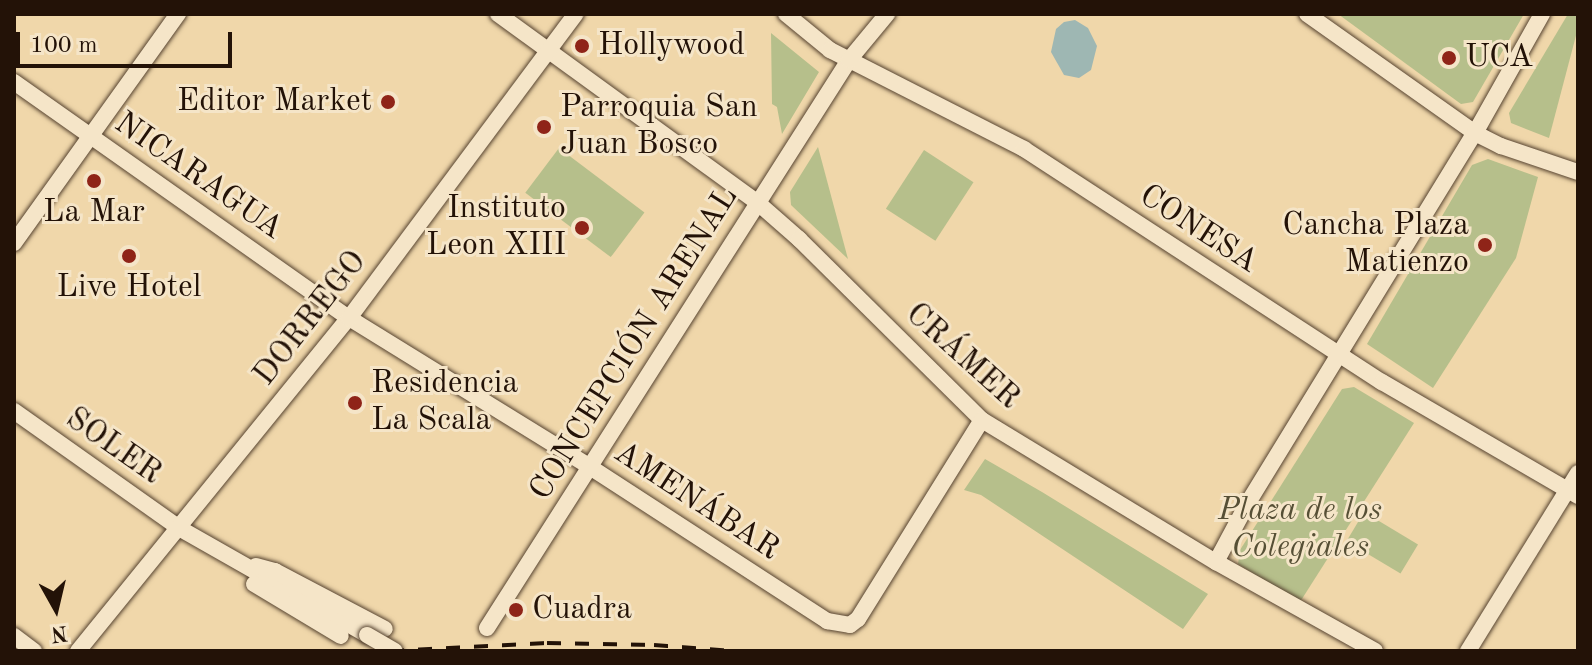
<!DOCTYPE html>
<meta charset="utf-8">
<style>
body{margin:0}
#map{position:relative;width:1592px;height:665px;overflow:hidden;background:#f0d7aa;font-family:"Old Standard TT",serif}
div>[style]{position:absolute}
.green>*{inset:0;background:#b6bf8b;transform-origin:0 0}
.water>*{inset:0;background:#9eb7b3}
.roads{filter:drop-shadow(0 0 2px #564330) drop-shadow(0 0 2px #564330)}
.minor>*{height:16px;margin:-8px;padding:0 8px;transform-origin:8px;border-radius:8px;background:#f5e5c8}
.rail>*{height:4px;margin-top:-2px;transform-origin:0;background:repeating-linear-gradient(90deg,#231207 0 14px,transparent 0 28px)}
.bridges{filter:drop-shadow(0 0 2px #564330) drop-shadow(0 0 2px #564330)}
.minor-bridge>*{height:16px;margin:-8px;padding:0 8px;transform-origin:8px;border-radius:8px;background:#f5e5c8}
.dots>*{width:22px;height:22px;translate:-50% -50%;box-sizing:border-box;border:4px solid #f5e5c8;border-radius:50%}
span{translate:-50% -50%;white-space:nowrap;text-align:center;line-height:1.15;-webkit-text-stroke:6px #f5e5c8;paint-order:stroke}
.poi-label{font-size:32px;color:#231207}
.left{translate:0 -50%;text-align:left}
.right{translate:-100% -50%;text-align:right}
.street-label{font-size:32px;color:#231207}
.park-label{font-size:32px;color:#564f35;font-style:italic}
.frame{position:absolute;inset:0;border:16px solid #231207;pointer-events:none}
.north{position:absolute;left:16px;top:569px;width:80px;height:80px;-webkit-text-stroke:6px #f5e5c8;paint-order:stroke;rotate:172deg;font-size:22px;font-weight:700;line-height:32px;text-align:center;color:#231207}
.north::after{content:'';display:block;margin:auto;width:28px;height:36px;background:#231207;clip-path:polygon(50% 0,100% 100%,50% 72%,0 100%)}
.scale{position:absolute;left:16px;top:32px;width:216px;height:36px;box-sizing:border-box;border:4px solid #231207;border-top:0;padding-left:10px;font-size:24px;line-height:28px;white-space:nowrap;color:#231207;-webkit-text-stroke:6px #f5e5c8;paint-order:stroke}
</style>
<div id="map">
<div class="green">
<div style="clip-path:polygon(1338px 14px,1524px 14px,1473px 102px,1461px 104px)"></div>
<div style="clip-path:polygon(1568px 14px,1578px 14px,1578px 28px,1549px 138px,1511px 123px,1509px 113px)"></div>
<div style="clip-path:polygon(771px 33px,819px 72px,782px 134px,777px 107px,772px 104px)"></div>
<div style="clip-path:polygon(818px 147px,848px 259px,791px 205px,790px 192px)"></div>
<div style="left:559px;top:148px;width:107px;height:56px;rotate:37deg"></div>
<div style="left:924px;top:150px;width:59px;height:70px;rotate:33deg"></div>
<div style="clip-path:polygon(1488px 159px,1538px 177px,1516px 258px,1433px 388px,1367px 344px,1472px 165px)"></div>
<div style="clip-path:polygon(1354px 387px,1414px 423px,1300px 602px,1238px 564px,1240px 550px,1342px 389px)"></div>
<div style="clip-path:polygon(985px 459px,1042px 492px,1208px 594px,1183px 629px,981px 495px,964px 490px)"></div>
<div style="left:1364px;top:512px;width:63px;height:34px;rotate:31deg"></div>
</div>
<div class="water">
<div style="clip-path:polygon(1075px 20px,1088px 28px,1097px 46px,1091px 70px,1079px 78px,1064px 75px,1051px 52px,1056px 29px,1064px 22px)"></div>
</div>
<div class="roads">
<div class="minor">
<div style="left:498px;top:14px;width:321px;rotate:36deg"></div>
<div style="left:758px;top:203px;width:55px;rotate:41.3deg"></div>
<div style="left:799px;top:239px;width:257px;rotate:44.7deg"></div>
<div style="left:982px;top:420px;width:274px;rotate:31.3deg"></div>
<div style="left:1216px;top:562px;width:182px;rotate:29.2deg"></div>
<div style="left:786px;top:14px;width:57px;rotate:39.3deg"></div>
<div style="left:830px;top:50px;width:218px;rotate:27deg"></div>
<div style="left:1024px;top:149px;width:427px;rotate:33.1deg"></div>
<div style="left:1382px;top:382px;width:227px;rotate:30.2deg"></div>
<div style="left:1307px;top:14px;width:206px;rotate:35.3deg"></div>
<div style="left:1475px;top:133px;width:29px;rotate:27deg"></div>
<div style="left:1501px;top:146px;width:81px;rotate:18.7deg"></div>
<div style="left:14px;top:82px;width:410px;rotate:35.2deg"></div>
<div style="left:349px;top:318px;width:283px;rotate:31.7deg"></div>
<div style="left:590px;top:467px;width:283px;rotate:33deg"></div>
<div style="left:827px;top:621px;width:23px;rotate:10deg"></div>
<div style="left:850px;top:625px;width:10px;rotate:-37deg"></div>
<div style="left:858px;top:619px;width:234px;rotate:-58.1deg"></div>
<div style="left:14px;top:243px;width:282px;rotate:-54.4deg"></div>
<div style="left:14px;top:411px;width:202px;rotate:35.3deg"></div>
<div style="left:179px;top:528px;width:216px;rotate:29.6deg"></div>
<div style="left:1216px;top:562px;width:64px;rotate:-61.8deg"></div>
<div style="left:1246px;top:506px;width:438px;rotate:-58.5deg"></div>
<div style="left:1475px;top:133px;width:137px;rotate:-60.6deg"></div>
<div style="left:256px;top:566px;width:20px;rotate:15deg"></div>
<div style="left:275px;top:571px;width:124px;rotate:27.8deg"></div>
<div style="left:254px;top:584px;width:101px;rotate:30.9deg"></div>
<div style="left:487px;top:628px;width:674px;rotate:-57.49deg"></div>
<div style="left:849px;top:60px;width:60px;rotate:-50.4deg"></div>
<div style="left:14px;top:636px;width:25px;rotate:37deg"></div>
<div style="left:78px;top:651px;width:429px;rotate:-50.9deg"></div>
<div style="left:349px;top:318px;width:379px;rotate:-53.3deg"></div>
<div style="left:1468px;top:651px;width:209px;rotate:-58.3deg"></div>
</div>
</div>
<div class="rail">
<div style="left:390px;top:651px;width:157px;rotate:-2.9deg"></div>
<div style="left:547px;top:643px;width:107px;rotate:1.1deg"></div>
<div style="left:654px;top:645px;width:79px;rotate:4.3deg"></div>
</div>
<div class="bridges">
<div class="minor-bridge">
<div style="left:367px;top:635px;width:32px;rotate:30deg"></div>
</div>
</div>
<div class="dots">
<div style="left:582px;top:46px;background:#8f2418"></div>
<div style="left:1449px;top:58px;background:#8f2418"></div>
<div style="left:388px;top:102px;background:#8f2418"></div>
<div style="left:544px;top:127px;background:#8f2418"></div>
<div style="left:94px;top:181px;background:#8f2418"></div>
<div style="left:582px;top:228px;background:#8f2418"></div>
<div style="left:1485px;top:245px;background:#8f2418"></div>
<div style="left:129px;top:256px;background:#8f2418"></div>
<div style="left:355px;top:403px;background:#8f2418"></div>
<div style="left:516px;top:610px;background:#8f2418"></div>
</div>
<div class="poi-label">
<span class="left" style="left:598px;top:46px">Hollywood</span>
<span class="left" style="left:1465px;top:58px">UCA</span>
<span class="right" style="left:372px;top:102px">Editor Market</span>
<span class="left" style="left:560px;top:127px">Parroquia San<br>Juan Bosco</span>
<span class="right" style="left:566px;top:228px">Instituto<br>Leon XIII</span>
<span style="left:94px;top:213px">La Mar</span>
<span class="right" style="left:1469px;top:245px">Cancha Plaza<br>Matienzo</span>
<span style="left:129px;top:288px">Live Hotel</span>
<span class="left" style="left:371px;top:403px">Residencia<br>La Scala</span>
<span class="left" style="left:532px;top:610px">Cuadra</span>
</div>
<div class="street-label">
<span style="left:198px;top:177px;rotate:35deg">NICARAGUA</span>
<span style="left:1198px;top:230px;rotate:33deg">CONESA</span>
<span style="left:311px;top:319px;rotate:-52deg">DORREGO</span>
<span style="left:635px;top:344px;rotate:-58deg">CONCEPCIÓN ARENAL</span>
<span style="left:962px;top:357px;rotate:42deg">CRÁMER</span>
<span style="left:113px;top:447px;rotate:35deg">SOLER</span>
<span style="left:696px;top:502px;rotate:33deg">AMENÁBAR</span>
</div>
<div class="park-label">
<span style="left:1300px;top:530px">Plaza de los<br>Colegiales</span>
</div>
<div class="frame"></div>
<div class="north">N</div>
<div class="scale">100 m</div>
</div>
